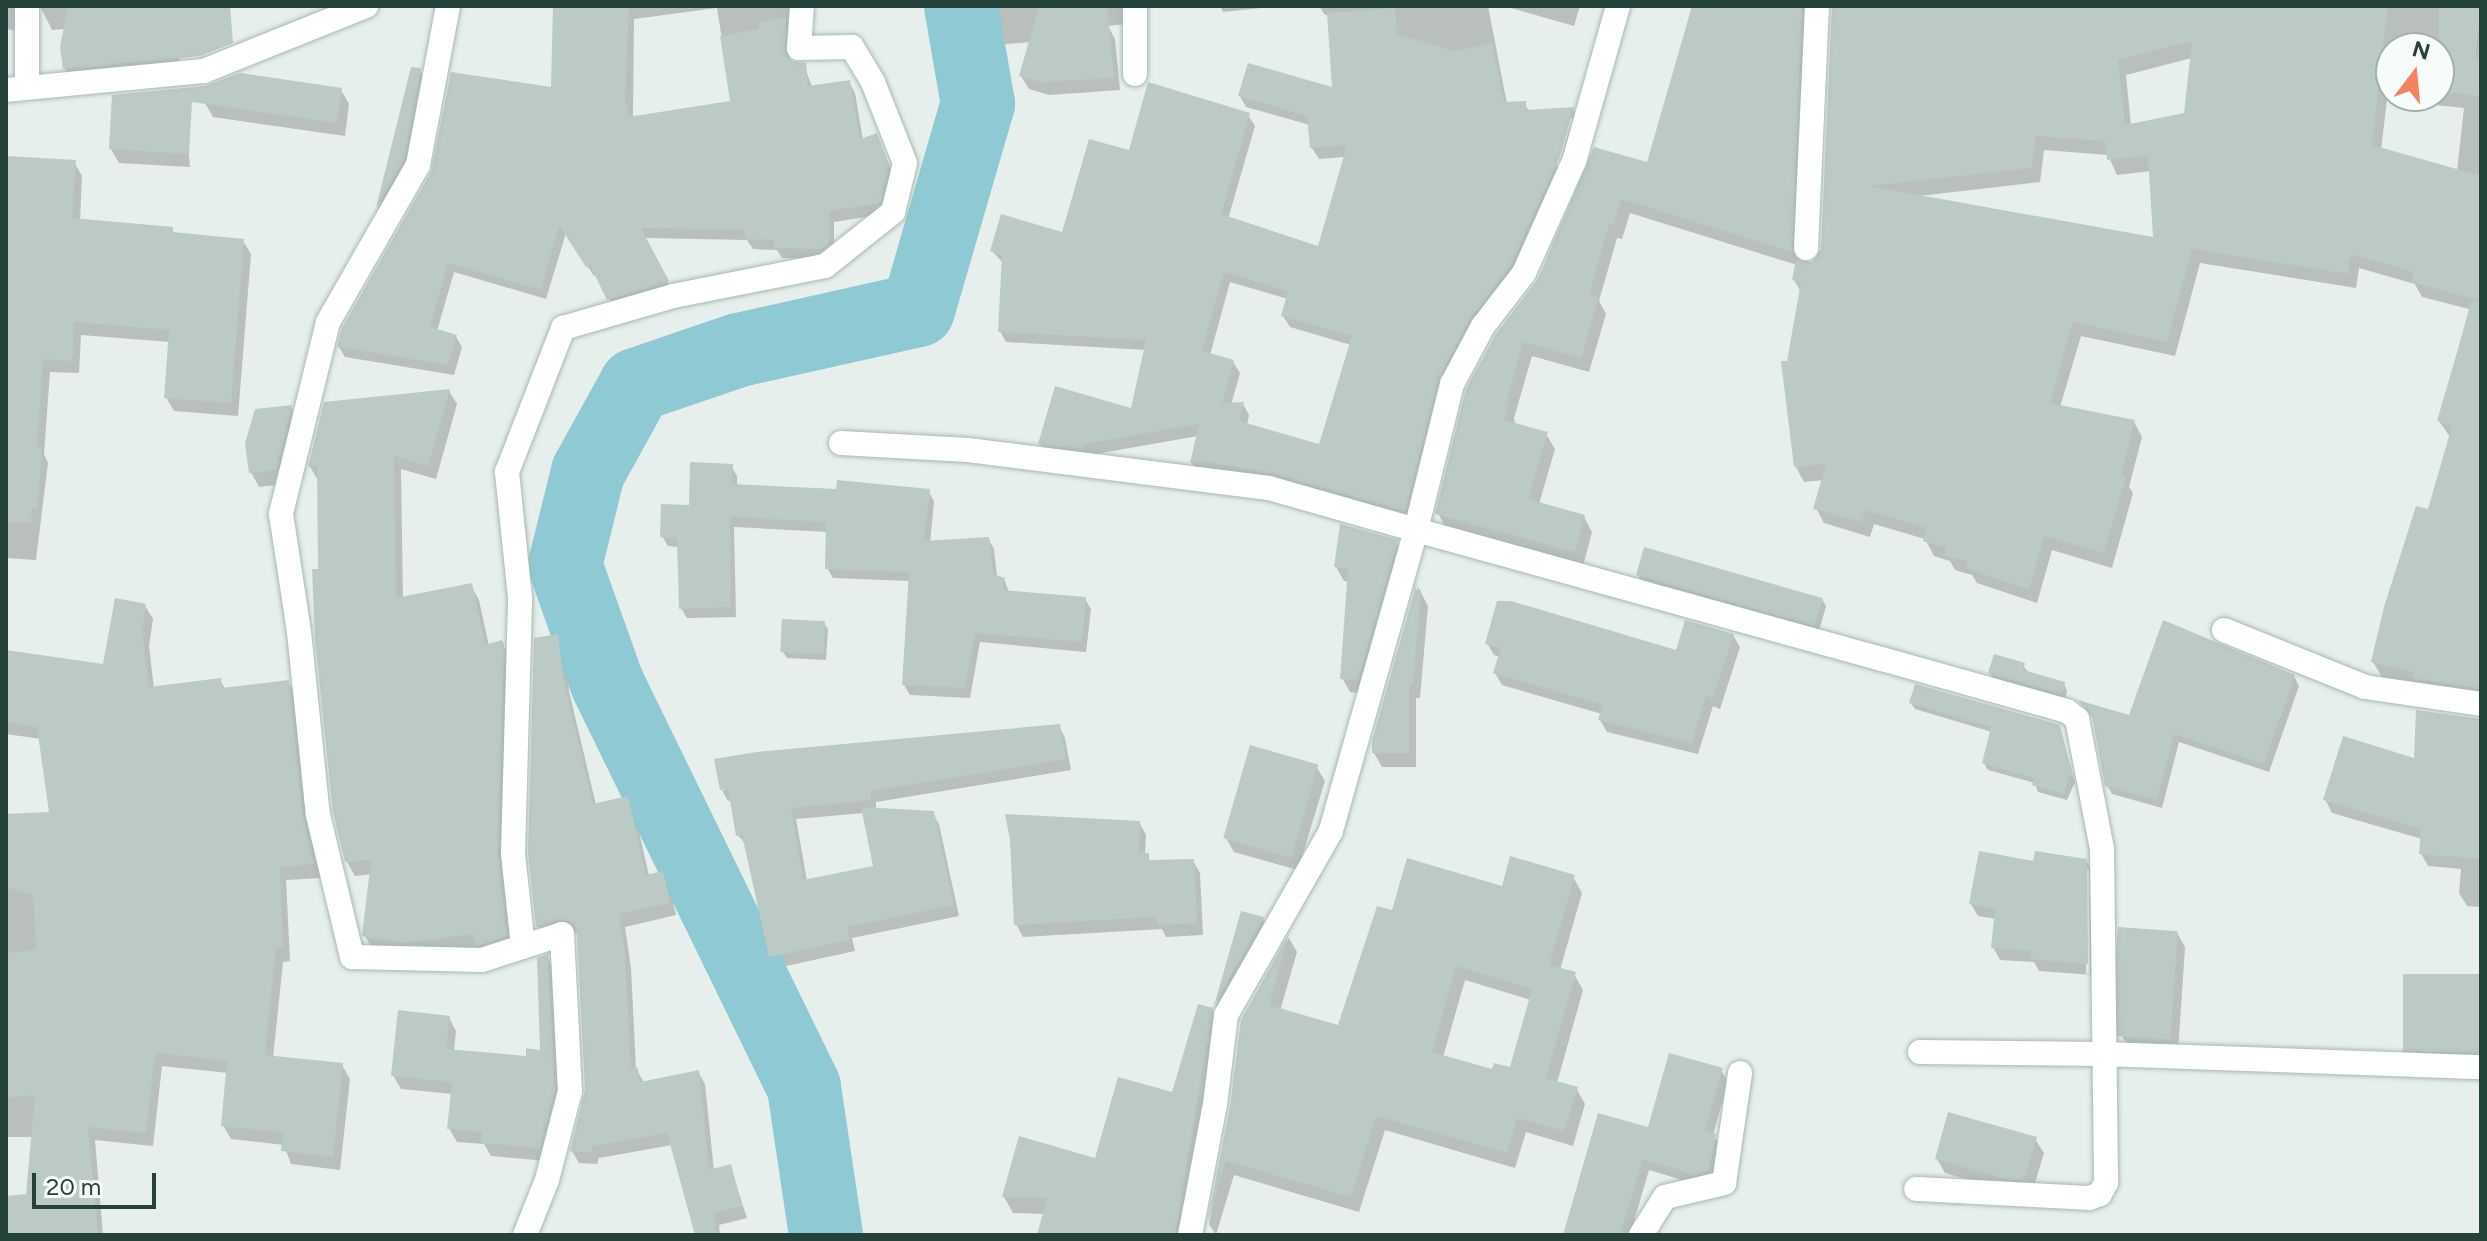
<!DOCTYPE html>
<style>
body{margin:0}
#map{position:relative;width:2487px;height:1241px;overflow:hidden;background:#e6efeb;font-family:Figtree,sans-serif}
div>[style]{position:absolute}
.shadow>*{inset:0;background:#0003}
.river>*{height:74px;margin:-37px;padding:0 37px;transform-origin:37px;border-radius:37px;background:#8ec9d4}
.building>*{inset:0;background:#bbcac4;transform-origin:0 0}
.roads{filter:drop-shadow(0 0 2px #a8b8b2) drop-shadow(0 0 2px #a8b8b2)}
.minor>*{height:24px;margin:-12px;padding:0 12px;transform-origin:12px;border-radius:12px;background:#fff}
span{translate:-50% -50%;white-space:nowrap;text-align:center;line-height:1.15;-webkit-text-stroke:6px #f7fbf9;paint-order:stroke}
.frame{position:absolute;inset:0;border:8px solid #24423a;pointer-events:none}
.north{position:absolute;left:2375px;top:32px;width:80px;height:80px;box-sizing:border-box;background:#f7fbf9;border:2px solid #a3b1ad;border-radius:50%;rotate:16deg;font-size:22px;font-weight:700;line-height:32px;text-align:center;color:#24423a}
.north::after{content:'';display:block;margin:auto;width:28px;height:36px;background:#f4845f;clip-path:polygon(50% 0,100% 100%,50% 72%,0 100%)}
.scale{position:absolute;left:32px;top:1173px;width:124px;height:36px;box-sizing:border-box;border:4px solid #24423a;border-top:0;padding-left:10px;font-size:24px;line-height:28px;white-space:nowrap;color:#24423a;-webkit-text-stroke:6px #f7fbf9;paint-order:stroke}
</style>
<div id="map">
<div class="shadow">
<div style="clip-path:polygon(6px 6px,31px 6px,19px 31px,6px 29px)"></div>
<div style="clip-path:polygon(40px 6px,174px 6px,181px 72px,72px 82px,65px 69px,66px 29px,52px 30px)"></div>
<div style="clip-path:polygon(evenodd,555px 6px,793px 6px,789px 60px,804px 65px,812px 87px,849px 82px,855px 93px,863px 140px,876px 136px,894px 176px,885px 214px,834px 222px,834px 255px,829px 259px,782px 258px,777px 250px,753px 249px,747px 240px,645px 238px,673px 292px,615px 309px,596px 274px,594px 276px,566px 233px,546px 299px,454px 272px,437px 331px,456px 337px,462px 347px,454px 375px,345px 357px,339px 347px,553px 89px,555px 6px,717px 8px,732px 103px,633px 118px,634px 19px,717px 8px)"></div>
<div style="clip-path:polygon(985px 6px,1127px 6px,1127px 24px,1108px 26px,1115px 39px,1120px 90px,1049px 95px,1029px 89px,1021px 76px,1031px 42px,995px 45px,987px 32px)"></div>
<div style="clip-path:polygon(1220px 6px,1261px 6px,1261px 8px,1223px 12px)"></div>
<div style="clip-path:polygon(evenodd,1319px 6px,1488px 6px,1507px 104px,1524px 103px,1529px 111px,1573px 109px,1579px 120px,1517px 277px,1476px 330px,1411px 522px,1198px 474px,1192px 463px,1198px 436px,1090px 455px,1047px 455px,1040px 444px,1133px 410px,1146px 350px,1006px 342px,1000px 331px,1004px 264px,992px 251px,1064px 235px,1130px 153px,1248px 115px,1255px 126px,1228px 219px,1319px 249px,1345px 157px,1319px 159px,1312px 148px,1310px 125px,1246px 107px,1240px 96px,1334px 90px,1329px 15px,1325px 15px,1319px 6px,1568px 118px,1573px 118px,1559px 166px,1555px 165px,1568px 118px,1319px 6px,1230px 282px,1288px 299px,1283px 316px,1290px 327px,1351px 345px,1320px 446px,1247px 425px,1249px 415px,1243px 404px,1231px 405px,1240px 373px,1233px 362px,1210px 355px,1230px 282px)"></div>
<div style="clip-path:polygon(1504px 6px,1580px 6px,1574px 26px)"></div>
<div style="clip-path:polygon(evenodd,1695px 6px,1826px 6px,1810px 21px,1800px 262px,1813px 264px,1823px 249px,1834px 9px,1829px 6px,2481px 6px,2481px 704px,2382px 677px,2373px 662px,2429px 511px,2450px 437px,2439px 421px,2469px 309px,2422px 297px,2415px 284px,2359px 268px,2356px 288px,2200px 263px,2175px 356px,2081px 336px,2060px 407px,2134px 422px,2142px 437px,2129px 487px,2133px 493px,2112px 568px,2052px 550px,2037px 603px,1977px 583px,1972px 575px,1955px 570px,1950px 561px,1934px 556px,1925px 539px,1874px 524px,1870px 537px,1824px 523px,1816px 508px,1824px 480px,1804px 482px,1796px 467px,1789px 363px,1801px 292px,1794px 280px,1797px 265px,1630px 213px,1622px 239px,1617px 238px,1599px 301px,1606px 314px,1589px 372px,1532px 356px,1514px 418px,1515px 425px,1546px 434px,1555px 449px,1539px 504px,1584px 517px,1592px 532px,1583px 566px,1446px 529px,1438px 513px,1468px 390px,1648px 164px,1695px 6px,2391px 48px,2439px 48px,2439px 96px,2391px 96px,2391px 48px,1695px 6px,2192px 58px,2186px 114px,2131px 126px,2126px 75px,2192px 58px,1695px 6px,2387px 100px,2464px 108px,2457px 171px,2381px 150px,2387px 100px,1695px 6px,2044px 150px,2108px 155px,2117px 175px,2151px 171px,2155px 240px,1919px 196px,2040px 182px,2044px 150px)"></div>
<div style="clip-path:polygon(413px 69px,420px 70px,427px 83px,410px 173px,384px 218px,378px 208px)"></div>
<div style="clip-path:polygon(341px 90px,349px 104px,345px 136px,213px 117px,205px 103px)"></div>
<div style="clip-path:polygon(184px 105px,190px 167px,119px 163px,111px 149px)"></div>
<div style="clip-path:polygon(74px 162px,82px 176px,80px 221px,172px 229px,175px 235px,243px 241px,251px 254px,238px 416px,174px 411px,166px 397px,170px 342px,81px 335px,79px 373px,50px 372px,44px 454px,48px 463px,36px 560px,6px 558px,6px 269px)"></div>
<div style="clip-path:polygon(449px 391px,457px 404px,436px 479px,401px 469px,403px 599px,471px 586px,479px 600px,489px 646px,502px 643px,510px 657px,514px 950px,373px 950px,365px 936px,372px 874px,355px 876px,347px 862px,320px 571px,318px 480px,310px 467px)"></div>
<div style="clip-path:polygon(291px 407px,299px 421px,284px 484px,259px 487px,251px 472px)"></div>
<div style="clip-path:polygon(731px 466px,737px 476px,737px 487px,928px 491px,934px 501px,930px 543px,988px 539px,994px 549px,997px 577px,1004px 579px,1009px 592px,1085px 599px,1091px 609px,1086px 652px,980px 642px,970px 698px,910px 695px,904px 685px,910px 581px,833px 578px,827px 568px,828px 532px,734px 527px,736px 617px,687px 618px,681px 608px,679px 547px,668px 546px,662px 536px)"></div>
<div style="clip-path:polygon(1396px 542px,1404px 556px,1366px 694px,1350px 692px,1342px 678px,1349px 582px,1344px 581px,1336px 567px)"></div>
<div style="clip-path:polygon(1638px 575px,1822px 599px,1826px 606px,1819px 631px,1642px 582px)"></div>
<div style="clip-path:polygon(1418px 587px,1428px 606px,1420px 698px,1416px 698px,1416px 767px,1382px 767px,1374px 753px,1374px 741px)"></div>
<div style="clip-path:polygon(145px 606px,153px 619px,149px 646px,154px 689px,220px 680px,225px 689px,288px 682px,296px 696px,321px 878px,286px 880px,290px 961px,283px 962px,273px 1058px,342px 1065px,350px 1079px,340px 1170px,291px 1164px,284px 1145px,231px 1139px,223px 1125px,228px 1073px,162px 1066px,153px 1146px,95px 1140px,103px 1235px,6px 1235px,6px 1198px,28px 1196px,33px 1137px,6px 1137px,6px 816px,52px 814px,41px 739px,6px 734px,6px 652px,105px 666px)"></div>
<div style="clip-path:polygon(824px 623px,828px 629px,826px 660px,787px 658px,783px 652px)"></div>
<div style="clip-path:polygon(1733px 635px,1740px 647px,1720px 709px,1713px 706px,1698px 754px,1607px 732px,1600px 720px,1602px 714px,1502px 685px,1495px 673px,1500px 657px,1494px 655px,1487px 643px,1678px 652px)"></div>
<div style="clip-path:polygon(557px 636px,564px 648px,569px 691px,596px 805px,627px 798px,634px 810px,649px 876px,662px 874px,669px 886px,676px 915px,625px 927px,631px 968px,636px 1069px,645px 1084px,698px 1072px,705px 1084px,714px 1171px,730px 1166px,747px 1218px,719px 1225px,720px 1235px,697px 1235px,672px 1145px,599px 1158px,597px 1164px,579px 1163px,572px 1151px,587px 1090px,579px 934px,572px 931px,545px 938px,538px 926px)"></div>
<div style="clip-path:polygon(2023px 665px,2027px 671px,2064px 684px,2067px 691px,2065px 699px,1994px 680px,1990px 673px)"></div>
<div style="clip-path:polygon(2294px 676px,2299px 686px,2269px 772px,2179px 742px,2162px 808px,2112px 794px,2107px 785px,2094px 720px,2082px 704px,2131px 718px)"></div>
<div style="clip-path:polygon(1911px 703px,2059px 726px,2075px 782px,2067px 800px,2038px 792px,2035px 783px,1988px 770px,1984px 763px,1992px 732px,1915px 709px)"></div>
<div style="clip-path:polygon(2481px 720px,2481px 907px,2467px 906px,2459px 893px,2461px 869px,2428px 866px,2421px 853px,2422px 839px,2332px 813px,2325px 799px,2416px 761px)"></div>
<div style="clip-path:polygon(evenodd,1059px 726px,1065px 738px,1071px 770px,876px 802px,876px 810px,932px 813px,939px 824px,959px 916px,852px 938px,855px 951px,777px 968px,770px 956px,747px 846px,738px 835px,732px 800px,728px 801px,722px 790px,1059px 726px,864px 813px,876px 867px,807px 881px,796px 819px,864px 813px)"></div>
<div style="clip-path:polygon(1316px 766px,1325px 781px,1298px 870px,1234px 852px,1226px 838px)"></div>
<div style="clip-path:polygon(1139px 822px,1146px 835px,1145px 855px,1152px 862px,1193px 861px,1200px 873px,1203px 935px,1166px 937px,1162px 929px,1023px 937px,1016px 924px)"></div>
<div style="clip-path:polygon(evenodd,2086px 860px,2093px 873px,2094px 975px,2039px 971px,2034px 962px,2000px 960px,1993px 947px,1996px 919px,1978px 916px,1971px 904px,2035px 863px,2086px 860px,2085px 869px,2089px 869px,2090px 974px,2086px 974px,2085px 869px)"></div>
<div style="clip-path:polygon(evenodd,1573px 877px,1582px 893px,1560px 970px,1574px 974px,1583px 990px,1557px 1083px,1576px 1088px,1585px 1104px,1573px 1146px,1526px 1132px,1515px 1168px,1385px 1130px,1359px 1212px,1234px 1175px,1216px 1235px,1209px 1224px,1232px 1107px,1242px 1020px,1289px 938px,1297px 952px,1280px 1011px,1340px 1028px,1393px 912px,1573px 877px,1465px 980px,1531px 1000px,1511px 1070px,1494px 1072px,1443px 1057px,1465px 980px)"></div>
<div style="clip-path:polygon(1242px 913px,1263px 919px,1271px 933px,1223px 1018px,1216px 1006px)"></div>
<div style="clip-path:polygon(2177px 933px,2185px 947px,2178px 1053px,2130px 1049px,2121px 1035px)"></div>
<div style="clip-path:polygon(547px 957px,555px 970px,561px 1104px,547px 1161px,491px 1156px,484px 1144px,457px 1142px,449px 1128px,453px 1094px,401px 1089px,393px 1075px,449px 1018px,456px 1031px,454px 1051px,527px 1058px,542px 1052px)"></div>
<div style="clip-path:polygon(2481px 975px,2481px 1064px,2412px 1062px,2405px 1049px)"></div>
<div style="clip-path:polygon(1212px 1009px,1221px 1026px,1187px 1235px,1039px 1235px,1045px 1214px,1013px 1213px,1004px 1197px,1096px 1161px,1174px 1095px)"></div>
<div style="clip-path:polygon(1721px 1070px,1728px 1082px,1713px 1135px,1722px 1147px,1715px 1183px,1702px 1186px,1649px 1170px,1630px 1235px,1565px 1235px,1649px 1129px)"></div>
<div style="clip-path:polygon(2035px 1139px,2044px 1153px,2032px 1193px,2011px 1192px,1945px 1173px,1937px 1159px)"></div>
</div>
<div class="river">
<div style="left:826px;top:1235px;width:150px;rotate:-98.5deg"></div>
<div style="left:804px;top:1087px;width:449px;rotate:-116deg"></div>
<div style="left:607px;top:683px;width:125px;rotate:-109.6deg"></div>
<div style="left:565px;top:565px;width:96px;rotate:-76.1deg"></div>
<div style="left:588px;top:472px;width:99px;rotate:-61.1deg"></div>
<div style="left:636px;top:385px;width:109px;rotate:-18.8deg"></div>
<div style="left:739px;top:350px;width:183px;rotate:-12.6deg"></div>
<div style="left:918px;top:310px;width:215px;rotate:-73.8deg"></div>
<div style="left:978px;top:104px;width:99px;rotate:-99.8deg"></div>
</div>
<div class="building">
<div style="clip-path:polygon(68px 6px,230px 6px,233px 43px,200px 56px,63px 69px,60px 47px)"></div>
<div style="clip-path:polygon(553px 6px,629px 6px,625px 105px,628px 105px,628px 117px,730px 101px,720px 36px,759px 29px,758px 22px,786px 18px,785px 54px,792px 61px,806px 63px,808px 86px,850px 80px,860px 139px,877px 133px,889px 164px,880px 203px,829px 211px,829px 244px,822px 249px,774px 248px,774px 240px,745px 239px,745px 230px,641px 228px,669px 281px,607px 300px,590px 265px,586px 267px,559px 225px,541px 290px,448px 263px,430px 327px,457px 335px,448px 365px,337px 347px,342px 328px,431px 172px,451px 72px,551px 87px)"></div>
<div style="clip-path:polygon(1039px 6px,1107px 6px,1114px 78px,1040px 82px,1019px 76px)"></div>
<div style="clip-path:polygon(1692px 6px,1802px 6px,1792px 252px,1621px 199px,1614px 225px,1609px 224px,1589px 294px,1599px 297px,1581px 358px,1523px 342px,1506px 404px,1509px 405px,1504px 420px,1548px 432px,1528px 499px,1585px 515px,1575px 552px,1435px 514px,1466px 389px,1496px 334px,1538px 279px,1594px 147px,1647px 162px)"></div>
<div style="clip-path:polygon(evenodd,1832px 6px,2388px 6px,2372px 145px,2481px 176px,2481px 301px,2411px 282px,2414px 272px,2351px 254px,2348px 274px,2192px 249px,2167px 342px,2073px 322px,2050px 403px,2135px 420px,2121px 475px,2126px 477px,2104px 553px,2044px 536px,2029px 590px,1966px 568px,1968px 562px,1944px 555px,1946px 548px,1923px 541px,1927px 528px,1865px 510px,1862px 522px,1813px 509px,1826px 464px,1794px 467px,1781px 361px,1787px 361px,1801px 282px,1792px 280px,1796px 259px,1812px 262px,1821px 249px,1832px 6px,2192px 41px,2184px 113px,2125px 125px,2118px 60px,2192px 41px,1832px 6px,2036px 136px,2105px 141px,2107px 160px,2148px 156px,2153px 237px,1869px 186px,2032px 168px,2036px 136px)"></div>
<div style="clip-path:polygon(2439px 6px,2481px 6px,2475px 58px,2481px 59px,2481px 96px,2439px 92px)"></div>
<div style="clip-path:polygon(evenodd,1395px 8px,1397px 34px,1454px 51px,1492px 43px,1504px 102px,1526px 101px,1526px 110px,1574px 107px,1560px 156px,1511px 265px,1470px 319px,1439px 377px,1405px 511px,1273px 474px,1209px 462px,1190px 463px,1199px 424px,1084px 444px,1083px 449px,1038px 444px,1055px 386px,1131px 408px,1146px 340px,998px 332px,1002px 255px,990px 251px,1001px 214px,1062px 232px,1089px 139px,1129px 150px,1148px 82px,1250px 113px,1221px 214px,1318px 246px,1347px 145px,1310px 148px,1307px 116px,1238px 96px,1248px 63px,1332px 87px,1327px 13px,1395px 8px,1224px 272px,1288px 291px,1281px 316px,1352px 336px,1319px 444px,1239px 421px,1244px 402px,1222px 403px,1234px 360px,1202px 351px,1224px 272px)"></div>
<div style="clip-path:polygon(411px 67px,421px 68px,404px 160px,376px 208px)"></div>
<div style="clip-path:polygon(240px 73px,342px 88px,337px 123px,192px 102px,189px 154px,109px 149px,112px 95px,205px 86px)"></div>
<div style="clip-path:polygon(6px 156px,76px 160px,72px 218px,173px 227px,173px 232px,244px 239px,231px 403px,164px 398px,169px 330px,74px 322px,72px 361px,43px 359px,37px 447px,42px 447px,37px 509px,32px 509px,31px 523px,6px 522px)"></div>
<div style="clip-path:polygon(2472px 301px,2481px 302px,2481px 689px,2417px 679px,2412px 678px,2414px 672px,2371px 662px,2384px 607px,2416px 506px,2428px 509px,2452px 426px,2437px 421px)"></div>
<div style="clip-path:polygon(450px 389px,428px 466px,394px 456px,396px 598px,472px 583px,485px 645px,502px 640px,504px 644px,498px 853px,507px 936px,480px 945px,476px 945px,474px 934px,404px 943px,362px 936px,371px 860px,345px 862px,333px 812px,315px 640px,312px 569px,318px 569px,317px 466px,308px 467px,324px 402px)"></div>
<div style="clip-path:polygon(292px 405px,276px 470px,249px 473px,245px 443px,255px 409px)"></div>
<div style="clip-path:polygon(690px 462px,733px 464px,732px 484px,836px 489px,837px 480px,930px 489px,924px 541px,989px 537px,993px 574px,1005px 578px,1002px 590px,1086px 597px,1082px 642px,975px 633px,965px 688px,902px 685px,909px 572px,825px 569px,826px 522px,730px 517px,731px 607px,679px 609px,677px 538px,660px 537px,661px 504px,689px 505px)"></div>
<div style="clip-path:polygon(1340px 524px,1398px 540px,1358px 680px,1340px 679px,1348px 569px,1334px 567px)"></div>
<div style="left:1644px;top:547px;width:186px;height:29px;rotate:16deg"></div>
<div style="clip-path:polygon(1417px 582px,1416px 590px,1421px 590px,1413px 685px,1409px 684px,1409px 753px,1372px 753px,1372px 741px)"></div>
<div style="clip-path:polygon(115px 598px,146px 604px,142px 631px,149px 687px,221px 678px,222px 688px,289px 680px,303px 817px,314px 864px,280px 867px,283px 948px,276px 948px,265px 1055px,343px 1063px,333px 1157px,281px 1151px,283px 1132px,221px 1126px,227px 1061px,155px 1053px,146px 1133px,88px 1127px,98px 1235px,6px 1235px,6px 1196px,26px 1194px,35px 1095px,6px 1098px,6px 953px,36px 950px,33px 895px,6px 887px,6px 814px,49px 812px,37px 727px,6px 722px,6px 650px,103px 664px)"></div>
<div style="clip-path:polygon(1497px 601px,1511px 601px,1676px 650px,1685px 620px,1734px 634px,1713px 698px,1706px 696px,1692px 743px,1598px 720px,1603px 705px,1493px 673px,1501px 648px,1485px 644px)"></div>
<div style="left:782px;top:619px;width:43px;height:33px;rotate:3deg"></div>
<div style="clip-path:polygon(2163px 620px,2295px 675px,2264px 764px,2174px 734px,2157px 800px,2105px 786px,2092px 716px,2078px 700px,2129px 715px)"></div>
<div style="clip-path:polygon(558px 634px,563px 677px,593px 804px,628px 796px,646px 875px,663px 871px,670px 903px,619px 914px,625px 954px,631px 1068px,638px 1068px,640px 1082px,699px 1070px,709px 1170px,731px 1164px,742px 1206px,714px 1213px,716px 1235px,695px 1235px,667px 1133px,593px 1146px,591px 1153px,570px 1151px,585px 1090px,577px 933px,575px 926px,565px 919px,536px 927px,528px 852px,534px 638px)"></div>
<div style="clip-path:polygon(1994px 654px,2025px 663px,2023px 670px,2065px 682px,2062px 694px,1988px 673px)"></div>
<div style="clip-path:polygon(1915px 684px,2060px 725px,2073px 777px,2069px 776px,2064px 794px,2032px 785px,2034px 778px,1982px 763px,1991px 727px,1909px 703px)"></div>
<div style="clip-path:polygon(2416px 710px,2481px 719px,2481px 859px,2419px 854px,2421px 829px,2323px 800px,2343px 736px,2414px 758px)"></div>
<div style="clip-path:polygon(1060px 724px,1066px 759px,871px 791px,871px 800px,791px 808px,803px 880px,873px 866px,861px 807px,934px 811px,954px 905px,847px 927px,850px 940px,769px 957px,742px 835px,736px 836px,728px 789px,720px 790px,714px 759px,757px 752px)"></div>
<div style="left:1250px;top:745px;width:71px;height:97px;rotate:16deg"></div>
<div style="clip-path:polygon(1005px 814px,1140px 821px,1139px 853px,1149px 853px,1149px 860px,1194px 859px,1197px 923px,1157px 925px,1157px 917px,1014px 925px,1010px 840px)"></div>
<div style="clip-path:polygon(1979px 851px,2033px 861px,2035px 851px,2087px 859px,2088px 964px,2030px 959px,2031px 951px,1991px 948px,1995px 909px,1969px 904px)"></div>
<div style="clip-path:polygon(evenodd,1510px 856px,1575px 875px,1549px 965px,1576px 972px,1546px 1078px,1578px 1087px,1564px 1131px,1517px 1118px,1507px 1153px,1376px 1116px,1351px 1197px,1226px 1161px,1207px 1224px,1230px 1107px,1241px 1020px,1289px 934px,1269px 1005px,1338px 1025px,1377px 906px,1392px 910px,1407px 858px,1502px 886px,1510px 856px,1456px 966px,1532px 989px,1510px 1067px,1494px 1063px,1492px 1069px,1432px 1052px,1456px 966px)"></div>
<div style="clip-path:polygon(1241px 911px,1264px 917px,1214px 1006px)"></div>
<div style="left:2118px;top:927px;width:60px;height:109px;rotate:4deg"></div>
<div style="clip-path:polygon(548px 954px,555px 1089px,540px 1148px,481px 1143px,482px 1132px,447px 1129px,452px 1082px,391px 1076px,398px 1010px,450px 1016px,446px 1049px,526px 1056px,526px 1048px,540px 1050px,537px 958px)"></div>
<div style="left:2481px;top:974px;width:78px;height:78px;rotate:90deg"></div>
<div style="clip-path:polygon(1198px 1004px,1213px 1008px,1175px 1235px,1037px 1235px,1047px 1198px,1002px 1197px,1019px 1136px,1095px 1158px,1118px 1077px,1172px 1092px)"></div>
<div style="clip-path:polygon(1669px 1053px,1723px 1068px,1705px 1130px,1716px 1134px,1709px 1171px,1694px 1175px,1643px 1159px,1620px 1235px,1563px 1235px,1598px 1113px,1648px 1127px)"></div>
<div style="clip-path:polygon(1948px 1112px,2037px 1137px,2024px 1180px,2002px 1178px,1935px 1159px)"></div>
</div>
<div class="roads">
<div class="minor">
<div style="left:448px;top:6px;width:162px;rotate:100.7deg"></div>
<div style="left:418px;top:165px;width:181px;rotate:119.8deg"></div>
<div style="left:328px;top:322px;width:198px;rotate:103.8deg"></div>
<div style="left:281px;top:514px;width:119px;rotate:81.3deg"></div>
<div style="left:299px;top:632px;width:184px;rotate:84.1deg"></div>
<div style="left:318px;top:815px;width:146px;rotate:76.5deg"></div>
<div style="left:352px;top:957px;width:130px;rotate:1.3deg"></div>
<div style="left:482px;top:960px;width:84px;rotate:-18deg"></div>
<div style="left:562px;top:934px;width:157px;rotate:87.1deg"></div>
<div style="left:570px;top:1091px;width:92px;rotate:104.5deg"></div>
<div style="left:547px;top:1180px;width:59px;rotate:111.8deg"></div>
<div style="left:1135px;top:6px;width:68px;rotate:90deg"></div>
<div style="left:1618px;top:6px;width:161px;rotate:105.8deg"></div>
<div style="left:1574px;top:161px;width:123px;rotate:114.1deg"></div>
<div style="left:1524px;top:273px;width:67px;rotate:127.7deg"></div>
<div style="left:1483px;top:326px;width:66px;rotate:118.1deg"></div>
<div style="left:1452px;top:384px;width:150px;rotate:103.9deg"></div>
<div style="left:1416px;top:530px;width:484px;rotate:15.5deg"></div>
<div style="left:1882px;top:659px;width:192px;rotate:15.7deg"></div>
<div style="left:2067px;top:711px;width:13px;rotate:39deg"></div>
<div style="left:2077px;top:719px;width:132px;rotate:79.1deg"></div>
<div style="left:2102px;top:849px;width:334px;rotate:89.3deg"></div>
<div style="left:2106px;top:1183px;width:13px;rotate:119deg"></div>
<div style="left:2100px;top:1194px;width:12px;rotate:160deg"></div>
<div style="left:2089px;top:1198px;width:173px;rotate:-177deg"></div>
<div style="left:27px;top:87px;width:81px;rotate:-90deg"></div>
<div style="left:6px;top:90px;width:199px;rotate:-5.5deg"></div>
<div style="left:204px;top:71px;width:175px;rotate:-21.9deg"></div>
<div style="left:1806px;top:248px;width:242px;rotate:-87.4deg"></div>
<div style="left:841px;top:443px;width:127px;rotate:3.2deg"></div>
<div style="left:968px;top:450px;width:303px;rotate:7.2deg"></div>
<div style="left:1269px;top:488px;width:153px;rotate:15.9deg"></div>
<div style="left:1416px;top:530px;width:313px;rotate:105.8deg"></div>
<div style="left:1331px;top:831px;width:212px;rotate:119.7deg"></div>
<div style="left:1226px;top:1015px;width:90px;rotate:97deg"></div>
<div style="left:1215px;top:1104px;width:133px;rotate:100.8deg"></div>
<div style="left:2224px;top:630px;width:152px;rotate:22deg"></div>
<div style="left:2365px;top:687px;width:117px;rotate:8.3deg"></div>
<div style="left:523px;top:947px;width:95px;rotate:-96.1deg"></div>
<div style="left:513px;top:853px;width:255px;rotate:-88.4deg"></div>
<div style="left:520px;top:598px;width:127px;rotate:-95.9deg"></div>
<div style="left:507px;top:472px;width:155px;rotate:-68.7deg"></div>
<div style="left:563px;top:328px;width:115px;rotate:-16.2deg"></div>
<div style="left:673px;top:296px;width:155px;rotate:-11.2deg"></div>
<div style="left:825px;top:266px;width:87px;rotate:-38.5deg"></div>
<div style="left:893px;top:212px;width:50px;rotate:-76.2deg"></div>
<div style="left:905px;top:163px;width:87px;rotate:-111.6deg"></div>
<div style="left:873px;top:82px;width:41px;rotate:-121deg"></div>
<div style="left:852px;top:47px;width:53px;rotate:178.9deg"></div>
<div style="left:799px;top:48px;width:42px;rotate:-85.9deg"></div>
<div style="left:1920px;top:1052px;width:183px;rotate:0.6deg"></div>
<div style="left:2103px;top:1054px;width:378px;rotate:2deg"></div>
<div style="left:1641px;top:1235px;width:45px;rotate:-57.7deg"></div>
<div style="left:1665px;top:1197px;width:61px;rotate:-13.3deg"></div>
<div style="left:1724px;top:1183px;width:111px;rotate:-81.7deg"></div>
</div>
</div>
<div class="frame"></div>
<div class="north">N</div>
<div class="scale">20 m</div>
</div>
